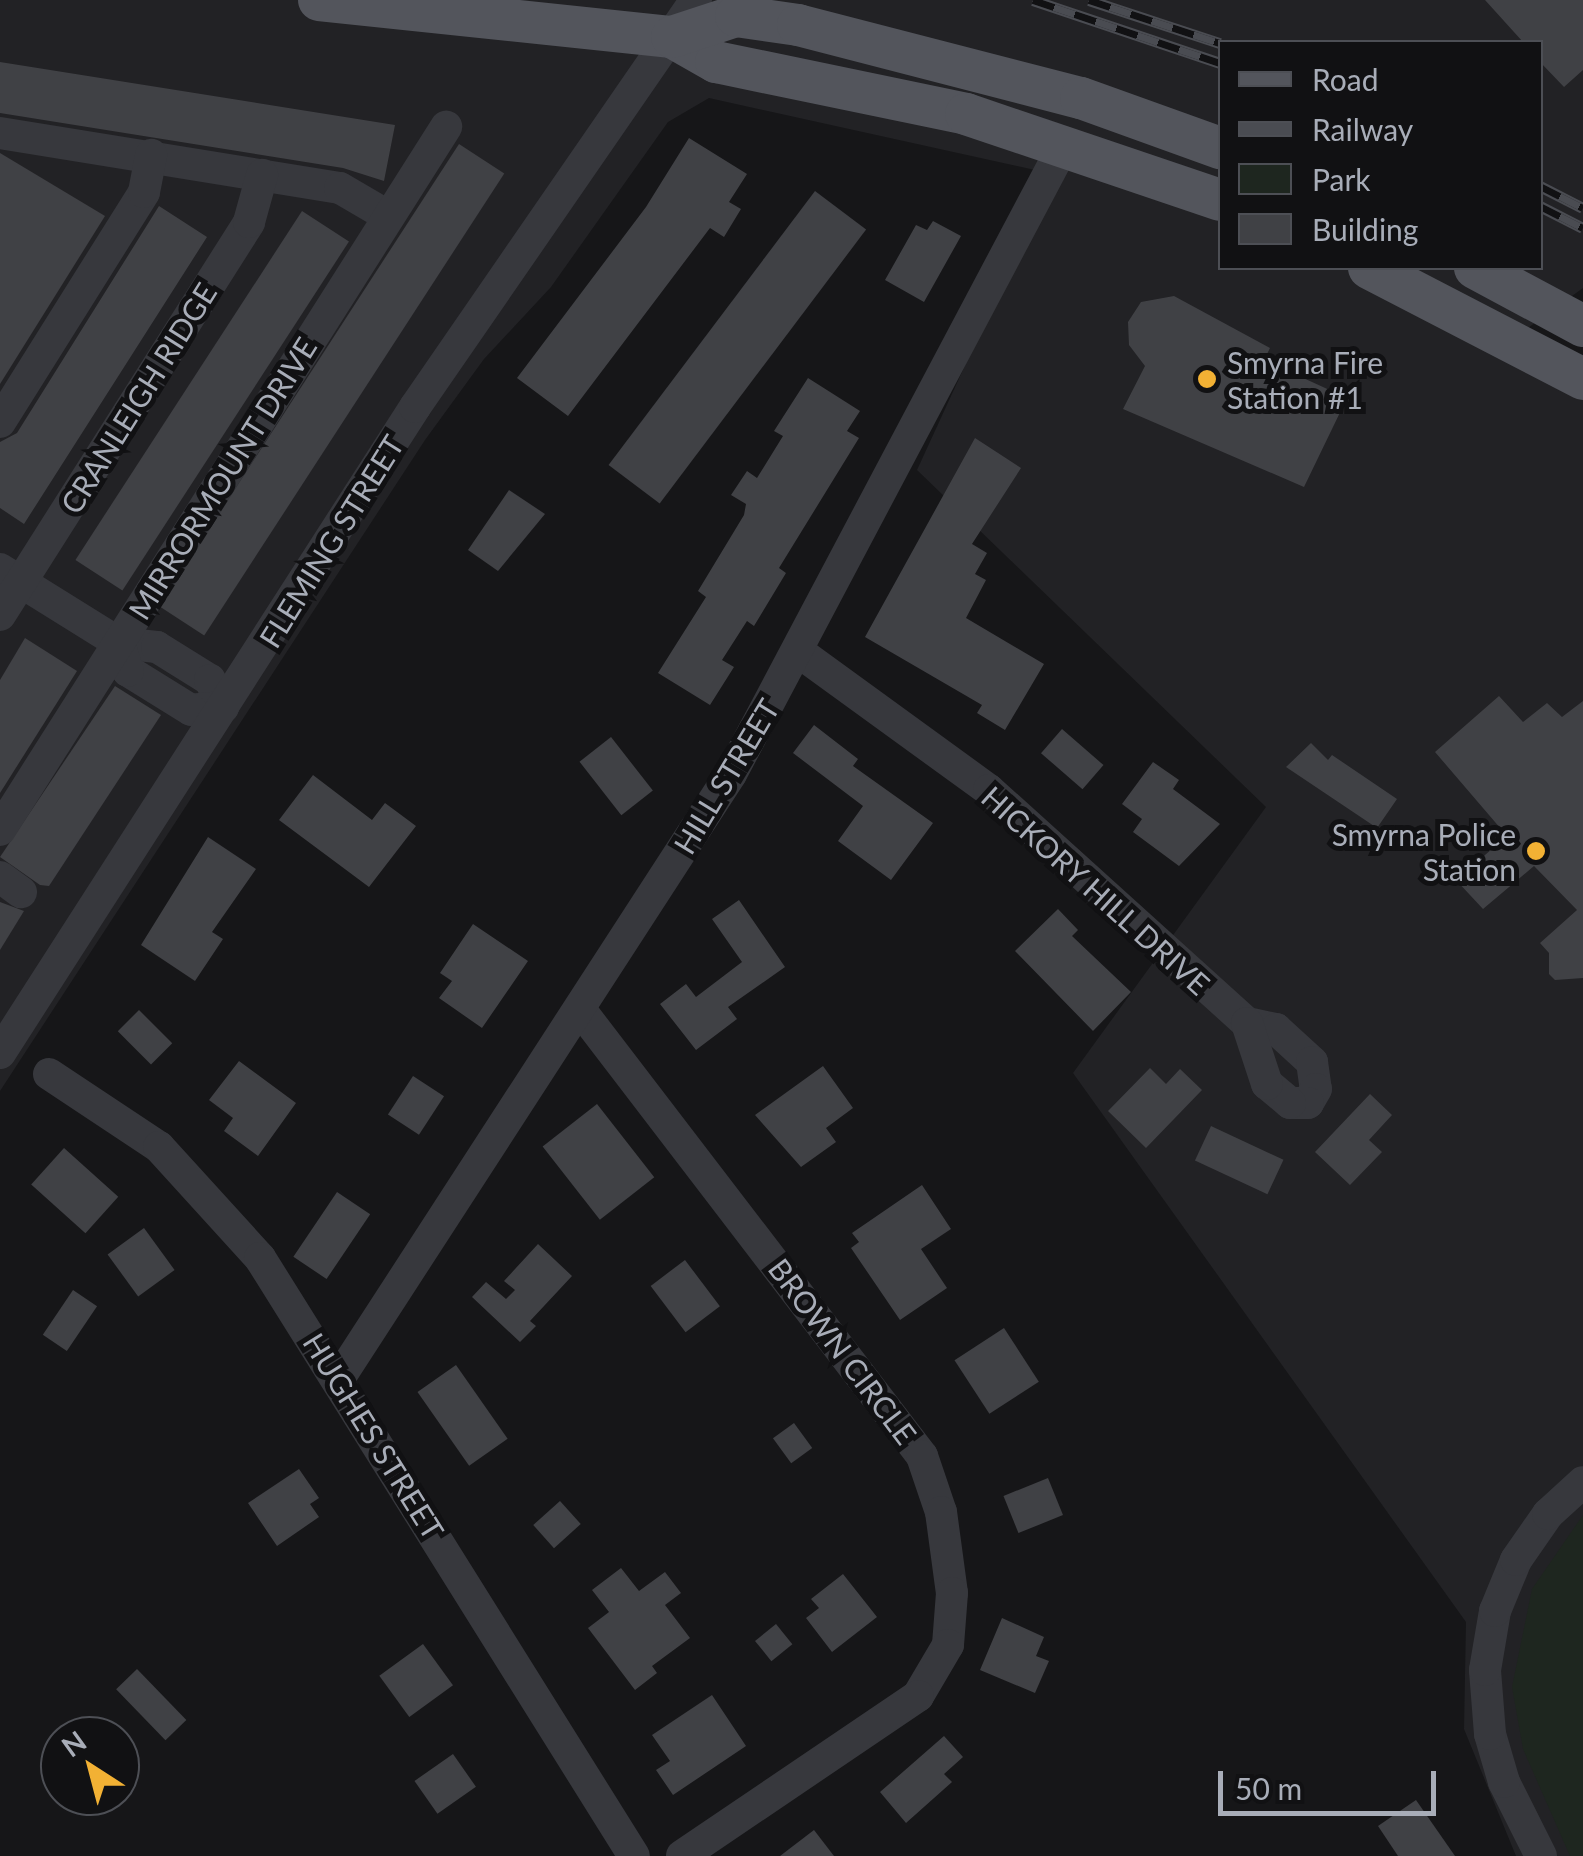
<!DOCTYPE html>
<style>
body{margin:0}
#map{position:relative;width:1583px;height:1856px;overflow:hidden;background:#161618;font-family:Lato,sans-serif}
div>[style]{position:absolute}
.built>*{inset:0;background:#222225}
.green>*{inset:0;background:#1e261f}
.building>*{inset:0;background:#404145;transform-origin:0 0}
.minor>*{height:32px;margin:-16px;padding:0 16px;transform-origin:16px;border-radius:16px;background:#37383d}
.major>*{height:42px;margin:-21px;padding:0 21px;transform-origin:21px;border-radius:21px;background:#53555c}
.rail>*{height:11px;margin-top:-5.5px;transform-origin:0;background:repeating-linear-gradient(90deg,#111113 0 22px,#4a4c52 0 44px);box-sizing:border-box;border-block:2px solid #4a4c52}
.dots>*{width:28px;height:28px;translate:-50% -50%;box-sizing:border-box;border:5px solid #111113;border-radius:50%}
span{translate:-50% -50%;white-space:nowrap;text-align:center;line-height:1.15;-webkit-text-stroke:10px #111113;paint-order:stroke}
.poi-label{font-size:30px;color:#a8adb8}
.left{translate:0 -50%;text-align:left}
.right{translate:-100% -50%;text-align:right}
.street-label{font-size:30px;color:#a8adb8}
.legend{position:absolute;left:1218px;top:40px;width:325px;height:230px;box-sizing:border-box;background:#111113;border:2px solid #4d4f55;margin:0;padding:12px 18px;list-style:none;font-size:30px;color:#a8adb8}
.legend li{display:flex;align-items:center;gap:20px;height:50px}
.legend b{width:50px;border:2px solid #4d4f55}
.north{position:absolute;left:40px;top:1716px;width:100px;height:100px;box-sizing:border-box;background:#111113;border:2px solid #4d4f55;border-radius:50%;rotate:324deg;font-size:28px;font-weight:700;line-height:40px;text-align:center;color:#a8adb8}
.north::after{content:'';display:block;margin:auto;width:35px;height:45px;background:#f2b134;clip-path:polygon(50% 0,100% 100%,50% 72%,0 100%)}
.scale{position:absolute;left:1218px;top:1771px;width:218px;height:45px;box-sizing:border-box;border:5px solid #a8adb8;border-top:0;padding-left:12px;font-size:30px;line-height:35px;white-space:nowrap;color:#a8adb8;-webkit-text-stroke:8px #111113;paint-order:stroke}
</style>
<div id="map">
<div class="built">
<div style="clip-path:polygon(evenodd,0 0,1583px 0,1583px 288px,1500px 348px,1583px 374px,1583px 1856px,1516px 1856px,1464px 1729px,1466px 1622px,1073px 1073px,1266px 807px,917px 470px,1053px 174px,709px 98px,668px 122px,551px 287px,484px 359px,425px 440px,0 1091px,0 0,1220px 42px,1540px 42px,1540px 268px,1220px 268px,1220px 42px)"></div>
</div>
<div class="green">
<div style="clip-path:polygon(1583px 1515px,1583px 1856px,1570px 1856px,1523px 1749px,1512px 1687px,1532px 1589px)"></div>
</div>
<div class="building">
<div style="clip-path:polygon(1485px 0,1583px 0,1583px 70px,1564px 87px,1540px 62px,1540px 42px,1523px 42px)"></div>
<div style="clip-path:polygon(0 62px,395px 125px,384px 181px,343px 168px,0 113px)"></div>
<div style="clip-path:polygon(689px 138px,747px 174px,729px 202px,741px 209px,724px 237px,710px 228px,568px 416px,517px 378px,646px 207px)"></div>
<div style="left:459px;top:144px;width:54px;height:551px;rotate:33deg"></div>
<div style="clip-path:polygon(0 153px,105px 216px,0 384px)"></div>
<div style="left:815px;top:191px;width:64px;height:343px;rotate:37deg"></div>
<div style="clip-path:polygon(159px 206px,207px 237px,24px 524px,0 508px,0 442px,17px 433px)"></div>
<div style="left:302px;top:211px;width:56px;height:416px;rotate:33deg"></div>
<div style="clip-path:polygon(933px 221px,961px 236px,924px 302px,885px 280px,916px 225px,927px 230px)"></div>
<div style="clip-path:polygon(1174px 296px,1270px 348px,1264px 360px,1347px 398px,1304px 487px,1123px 409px,1145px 366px,1129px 345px,1128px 322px,1141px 302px)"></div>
<div style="clip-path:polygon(808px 378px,860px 411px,847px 431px,859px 438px,779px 568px,786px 573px,754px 626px,747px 621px,722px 660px,734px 667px,710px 705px,658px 673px,706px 597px,698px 591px,744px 515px,746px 504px,731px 495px,747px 471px,757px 478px,783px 436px,774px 431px)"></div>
<div style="clip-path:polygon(975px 438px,1021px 468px,972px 544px,987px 553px,975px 574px,986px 580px,966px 618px,1044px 664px,1005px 730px,977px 713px,982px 705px,865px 637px)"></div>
<div style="clip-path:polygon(509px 490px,545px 514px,498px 571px,468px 550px)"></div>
<div style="clip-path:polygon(25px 638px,77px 671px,0 793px,0 680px)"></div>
<div style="clip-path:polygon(115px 686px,161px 715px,49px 886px,40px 885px,0 857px)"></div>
<div style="clip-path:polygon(1499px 696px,1523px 722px,1547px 703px,1562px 717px,1583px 701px,1583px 978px,1555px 980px,1549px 974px,1549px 953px,1540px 943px,1577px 910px,1534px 866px,1483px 909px,1456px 880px,1507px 836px,1435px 752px)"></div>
<div style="clip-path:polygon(814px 725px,858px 759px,853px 766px,933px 823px,891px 880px,838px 841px,863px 806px,793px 753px)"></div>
<div style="left:1062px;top:729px;width:55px;height:32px;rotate:41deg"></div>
<div style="left:611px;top:737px;width:68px;height:40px;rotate:52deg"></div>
<div style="clip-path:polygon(1311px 743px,1328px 760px,1332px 755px,1397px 799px,1377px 828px,1286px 767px)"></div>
<div style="clip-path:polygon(1153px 762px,1179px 780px,1173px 789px,1220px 824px,1179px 866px,1133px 832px,1142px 819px,1122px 804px)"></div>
<div style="clip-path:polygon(313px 775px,372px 820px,385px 803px,416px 826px,369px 887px,279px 820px)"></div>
<div style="clip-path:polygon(208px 837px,256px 869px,212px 932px,223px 939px,195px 981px,141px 945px)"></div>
<div style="clip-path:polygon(739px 900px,785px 967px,728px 1007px,737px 1019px,696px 1050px,660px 1004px,686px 984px,696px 997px,742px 962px,712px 919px)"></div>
<div style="clip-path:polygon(0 902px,24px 911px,0 950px)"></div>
<div style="clip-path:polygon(1058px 909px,1078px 930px,1072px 936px,1131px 992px,1093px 1031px,1015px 951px)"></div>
<div style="clip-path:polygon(473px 924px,528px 961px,482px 1028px,439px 998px,452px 981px,440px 973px)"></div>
<div style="left:139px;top:1010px;width:47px;height:30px;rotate:45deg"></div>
<div style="clip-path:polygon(239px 1061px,296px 1103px,258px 1156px,224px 1131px,233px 1118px,209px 1100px)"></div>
<div style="clip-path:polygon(823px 1066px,853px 1108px,826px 1128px,836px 1142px,801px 1167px,755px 1115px)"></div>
<div style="clip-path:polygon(1150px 1068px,1166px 1084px,1180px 1069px,1202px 1090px,1146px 1148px,1108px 1111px)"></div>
<div style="left:413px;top:1076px;width:37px;height:46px;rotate:33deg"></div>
<div style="clip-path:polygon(1370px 1094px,1392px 1115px,1369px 1140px,1382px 1152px,1350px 1185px,1315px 1152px)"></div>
<div style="left:597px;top:1104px;width:93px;height:69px;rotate:52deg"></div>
<div style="left:1211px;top:1126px;width:80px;height:38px;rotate:25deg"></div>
<div style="left:64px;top:1148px;width:73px;height:49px;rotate:42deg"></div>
<div style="clip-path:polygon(922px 1185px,951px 1229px,921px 1249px,947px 1288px,900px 1320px,851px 1248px,859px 1242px,852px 1233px)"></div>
<div style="left:337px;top:1192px;width:40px;height:78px;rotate:34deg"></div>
<div style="left:144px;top:1228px;width:52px;height:45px;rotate:54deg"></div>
<div style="clip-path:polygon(538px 1244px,572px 1276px,530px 1321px,536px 1326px,520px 1342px,472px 1297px,486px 1282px,506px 1299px,515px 1290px,504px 1281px)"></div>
<div style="left:685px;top:1260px;width:58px;height:43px;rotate:53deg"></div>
<div style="left:73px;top:1290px;width:29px;height:54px;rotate:34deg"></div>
<div style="left:1004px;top:1328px;width:64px;height:59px;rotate:57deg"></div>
<div style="left:456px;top:1365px;width:90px;height:47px;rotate:55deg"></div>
<div style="left:794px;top:1423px;width:31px;height:26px;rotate:54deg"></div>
<div style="clip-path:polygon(299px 1469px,319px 1498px,310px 1504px,319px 1517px,277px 1546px,248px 1503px)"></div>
<div style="left:1048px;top:1478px;width:40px;height:48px;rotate:68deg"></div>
<div style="left:560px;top:1501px;width:31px;height:36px;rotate:48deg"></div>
<div style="clip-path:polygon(621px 1568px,639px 1591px,665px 1572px,681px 1593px,665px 1605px,690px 1638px,652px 1666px,657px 1673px,635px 1690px,588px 1628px,609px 1612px,592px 1590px)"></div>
<div style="clip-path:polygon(843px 1574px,877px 1617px,832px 1652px,806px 1618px,819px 1608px,811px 1599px)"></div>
<div style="clip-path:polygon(1002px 1618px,1044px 1637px,1036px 1656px,1049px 1661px,1035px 1693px,980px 1670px)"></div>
<div style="left:776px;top:1624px;width:26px;height:27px;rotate:51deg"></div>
<div style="left:423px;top:1644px;width:51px;height:54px;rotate:54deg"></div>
<div style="left:137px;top:1669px;width:71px;height:29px;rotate:46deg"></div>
<div style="clip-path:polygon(712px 1695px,746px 1746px,673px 1795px,656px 1770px,670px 1761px,652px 1735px)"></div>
<div style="clip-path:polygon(944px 1736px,963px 1757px,944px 1774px,952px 1782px,906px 1823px,880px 1792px)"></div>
<div style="left:453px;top:1754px;width:40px;height:47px;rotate:55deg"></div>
<div style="clip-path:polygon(1416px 1800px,1455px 1856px,1398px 1856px,1378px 1826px)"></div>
<div style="clip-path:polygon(814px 1830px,834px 1856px,780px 1856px)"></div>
</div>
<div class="minor">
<div style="left:0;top:133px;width:344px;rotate:9.2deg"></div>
<div style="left:340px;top:188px;width:56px;rotate:30.3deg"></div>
<div style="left:0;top:422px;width:271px;rotate:-57.9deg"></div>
<div style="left:144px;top:192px;width:38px;rotate:-79deg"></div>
<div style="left:0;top:569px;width:140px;rotate:31.9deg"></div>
<div style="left:119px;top:643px;width:38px;rotate:6deg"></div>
<div style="left:157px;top:647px;width:62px;rotate:31.9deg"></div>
<div style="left:210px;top:680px;width:30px;rotate:64deg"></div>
<div style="left:223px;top:707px;width:32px;rotate:175deg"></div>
<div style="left:191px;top:710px;width:74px;rotate:-148.2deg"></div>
<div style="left:128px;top:671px;width:29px;rotate:-108deg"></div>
<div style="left:0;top:615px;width:465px;rotate:-57.6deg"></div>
<div style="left:249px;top:222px;width:49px;rotate:-74.5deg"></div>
<div style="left:799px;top:652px;width:235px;rotate:36deg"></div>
<div style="left:989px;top:790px;width:348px;rotate:42.1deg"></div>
<div style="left:0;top:830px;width:833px;rotate:-57.61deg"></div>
<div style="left:0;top:877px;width:26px;rotate:36deg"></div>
<div style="left:582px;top:1012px;width:559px;rotate:52.56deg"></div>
<div style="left:922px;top:1456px;width:59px;rotate:71.3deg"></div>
<div style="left:941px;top:1512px;width:82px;rotate:82.3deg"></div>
<div style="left:952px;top:1593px;width:52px;rotate:94.4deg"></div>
<div style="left:948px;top:1645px;width:59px;rotate:120.5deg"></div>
<div style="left:918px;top:1696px;width:285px;rotate:145.9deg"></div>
<div style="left:1247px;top:1023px;width:30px;rotate:12deg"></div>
<div style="left:1276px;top:1029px;width:49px;rotate:42.5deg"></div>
<div style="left:1312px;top:1062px;width:27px;rotate:82deg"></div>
<div style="left:1316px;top:1089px;width:16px;rotate:120deg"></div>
<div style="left:1308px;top:1103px;width:18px;rotate:180deg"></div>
<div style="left:1290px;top:1103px;width:30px;rotate:-140deg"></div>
<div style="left:1267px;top:1084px;width:64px;rotate:-108.2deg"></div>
<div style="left:0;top:1053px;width:768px;rotate:-57.28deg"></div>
<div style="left:415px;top:407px;width:495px;rotate:-55.4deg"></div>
<div style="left:49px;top:1074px;width:132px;rotate:33.6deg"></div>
<div style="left:159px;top:1147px;width:150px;rotate:47.7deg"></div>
<div style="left:260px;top:1258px;width:705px;rotate:57.98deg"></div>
<div style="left:338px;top:1380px;width:722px;rotate:-57.04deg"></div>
<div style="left:731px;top:774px;width:714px;rotate:-62.11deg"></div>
<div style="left:1541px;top:1856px;width:83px;rotate:-116.6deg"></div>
<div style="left:1504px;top:1782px;width:50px;rotate:-106.3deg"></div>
<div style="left:1490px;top:1734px;width:64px;rotate:-94.5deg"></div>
<div style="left:1485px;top:1670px;width:60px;rotate:-80.4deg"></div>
<div style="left:1495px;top:1611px;width:55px;rotate:-67.6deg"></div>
<div style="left:1516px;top:1560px;width:56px;rotate:-55.2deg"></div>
<div style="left:1548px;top:1514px;width:47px;rotate:-42.4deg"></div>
</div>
<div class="major">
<div style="left:319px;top:0;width:355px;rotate:6deg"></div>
<div style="left:672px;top:37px;width:51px;rotate:29.6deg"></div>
<div style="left:716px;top:62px;width:255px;rotate:11.7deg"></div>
<div style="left:966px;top:114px;width:268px;rotate:18.7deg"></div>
<div style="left:672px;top:37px;width:67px;rotate:-18.2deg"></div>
<div style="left:736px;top:16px;width:63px;rotate:8.3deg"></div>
<div style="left:798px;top:25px;width:292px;rotate:14.5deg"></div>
<div style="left:1081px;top:98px;width:148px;rotate:19.8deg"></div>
<div style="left:1369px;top:268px;width:241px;rotate:27.4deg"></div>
<div style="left:1475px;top:268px;width:123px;rotate:28.2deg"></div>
</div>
<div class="rail">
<div style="left:1033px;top:0;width:197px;rotate:18.6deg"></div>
<div style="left:1089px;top:0;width:138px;rotate:18.2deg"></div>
<div style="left:1540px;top:186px;width:48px;rotate:27.1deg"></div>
<div style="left:1540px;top:206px;width:48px;rotate:27.1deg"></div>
</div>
<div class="dots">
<div style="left:1207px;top:379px;background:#f2b134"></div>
<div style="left:1536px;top:851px;background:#f2b134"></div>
</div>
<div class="poi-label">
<span class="left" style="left:1227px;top:379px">Smyrna Fire<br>Station #1</span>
<span class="right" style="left:1516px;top:851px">Smyrna Police<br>Station</span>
</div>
<div class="street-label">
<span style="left:138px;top:398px;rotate:-58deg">CRANLEIGH RIDGE</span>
<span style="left:222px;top:478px;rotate:-58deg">MIRRORMOUNT DRIVE</span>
<span style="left:331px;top:541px;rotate:-58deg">FLEMING STREET</span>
<span style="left:726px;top:776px;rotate:-59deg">HILL STREET</span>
<span style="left:1096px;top:890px;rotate:42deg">HICKORY HILL DRIVE</span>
<span style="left:843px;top:1351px;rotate:53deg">BROWN CIRCLE</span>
<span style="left:374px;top:1436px;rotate:58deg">HUGHES STREET</span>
</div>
<ul class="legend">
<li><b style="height:12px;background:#53555c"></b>Road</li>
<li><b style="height:12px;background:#4a4c52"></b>Railway</li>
<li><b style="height:28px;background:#1e261f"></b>Park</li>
<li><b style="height:28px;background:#404145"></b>Building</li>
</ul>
<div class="north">N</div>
<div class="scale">50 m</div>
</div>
